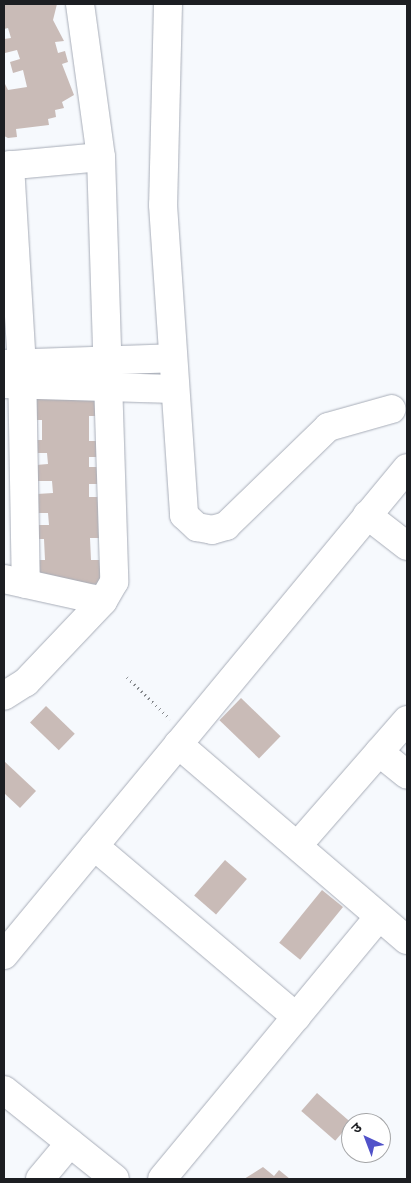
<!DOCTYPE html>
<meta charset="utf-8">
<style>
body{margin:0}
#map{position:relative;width:411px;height:1183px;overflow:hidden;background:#f6f9fd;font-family:"Roboto Condensed","Noto Sans Devanagari",sans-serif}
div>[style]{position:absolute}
.building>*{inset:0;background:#c9bbb7;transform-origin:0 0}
.path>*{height:3px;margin-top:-1.5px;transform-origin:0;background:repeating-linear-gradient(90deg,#85888c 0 1px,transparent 0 5px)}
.roads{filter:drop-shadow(0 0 1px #a8adb8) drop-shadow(0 0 1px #a8adb8)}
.minor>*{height:28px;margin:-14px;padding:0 14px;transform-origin:14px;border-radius:14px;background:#fff}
span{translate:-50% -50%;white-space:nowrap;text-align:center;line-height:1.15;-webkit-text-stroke:4.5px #fff;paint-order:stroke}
.frame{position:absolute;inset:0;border:5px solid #1c1e22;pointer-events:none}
.north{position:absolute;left:341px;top:1113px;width:50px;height:50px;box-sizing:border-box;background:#fff;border:1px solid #a4a5a7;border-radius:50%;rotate:317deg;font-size:14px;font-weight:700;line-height:20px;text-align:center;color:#1c1e22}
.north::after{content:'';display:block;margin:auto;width:18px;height:22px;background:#5152c9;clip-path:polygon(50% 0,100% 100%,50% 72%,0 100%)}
</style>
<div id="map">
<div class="building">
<div style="clip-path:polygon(4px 4px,57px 4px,53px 20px,64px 41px,55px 42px,58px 53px,65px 51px,68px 62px,62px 64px,74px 95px,62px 102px,64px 108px,55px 110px,56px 117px,48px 119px,49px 125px,16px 129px,17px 137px,8px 138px,4px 136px,4px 82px,8px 90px,27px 87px,23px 70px,13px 73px,10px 62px,20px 59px,17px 50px,5px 53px,4px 39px,11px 38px,8px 28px,4px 29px)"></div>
<div style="clip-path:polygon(96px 395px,96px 416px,89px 416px,89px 441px,97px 441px,97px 457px,89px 457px,89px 467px,97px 467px,97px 484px,89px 484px,89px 497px,98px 497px,99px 538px,90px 538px,91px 560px,100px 560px,100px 584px,39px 586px,38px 560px,45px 560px,44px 539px,38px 539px,37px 525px,49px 525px,48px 513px,37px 513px,37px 494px,53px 493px,52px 481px,36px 481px,36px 465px,48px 464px,47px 453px,36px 453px,35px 440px,42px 440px,42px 420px,35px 420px,34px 396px)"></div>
<div style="left:241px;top:698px;width:55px;height:31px;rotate:44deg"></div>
<div style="left:46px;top:706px;width:40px;height:23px;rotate:44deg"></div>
<div style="clip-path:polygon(4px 761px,36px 791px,20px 808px,4px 793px)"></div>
<div style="left:225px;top:860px;width:29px;height:47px;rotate:41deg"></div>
<div style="left:322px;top:890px;width:27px;height:68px;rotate:39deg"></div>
<div style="left:317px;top:1093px;width:45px;height:24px;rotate:41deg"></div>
<div style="clip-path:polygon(263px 1167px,274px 1176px,279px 1170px,290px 1179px,244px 1179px)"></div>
</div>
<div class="path">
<div style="left:127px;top:677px;width:60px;rotate:44.3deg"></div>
</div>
<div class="roads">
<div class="minor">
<div style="left:80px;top:4px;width:154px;rotate:82.2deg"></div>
<div style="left:101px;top:157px;width:425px;rotate:88.2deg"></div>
<div style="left:114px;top:582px;width:22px;rotate:120deg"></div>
<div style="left:168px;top:4px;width:201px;rotate:91.4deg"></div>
<div style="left:163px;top:205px;width:311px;rotate:86.1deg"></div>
<div style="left:184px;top:515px;width:18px;rotate:43deg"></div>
<div style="left:197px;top:527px;width:15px;rotate:11deg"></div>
<div style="left:212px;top:530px;width:15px;rotate:-16deg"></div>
<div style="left:226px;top:526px;width:142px;rotate:-44.1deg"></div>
<div style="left:328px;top:427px;width:66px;rotate:-15.7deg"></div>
<div style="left:10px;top:165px;width:200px;rotate:86.6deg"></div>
<div style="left:22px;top:365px;width:219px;rotate:89deg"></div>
<div style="left:4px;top:166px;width:97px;rotate:-5.3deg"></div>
<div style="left:4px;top:364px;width:168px;rotate:-2deg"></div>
<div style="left:4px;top:384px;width:170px;rotate:1.7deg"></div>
<div style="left:367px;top:515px;width:51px;rotate:37.8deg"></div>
<div style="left:4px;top:579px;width:101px;rotate:12.5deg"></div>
<div style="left:103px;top:601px;width:112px;rotate:133.5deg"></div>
<div style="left:26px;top:682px;width:26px;rotate:148deg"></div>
<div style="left:178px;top:744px;width:301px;rotate:40.6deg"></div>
<div style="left:379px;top:752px;width:36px;rotate:39deg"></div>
<div style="left:298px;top:845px;width:166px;rotate:-48.9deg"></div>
<div style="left:94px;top:846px;width:265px;rotate:40.2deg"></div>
<div style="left:4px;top:955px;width:632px;rotate:-50.39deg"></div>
<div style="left:4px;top:1090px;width:142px;rotate:38.7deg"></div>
<div style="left:40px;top:1179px;width:47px;rotate:-50.2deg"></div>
<div style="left:162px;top:1179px;width:340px;rotate:-50.4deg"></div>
</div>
</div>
<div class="frame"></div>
<div class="north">उ</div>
</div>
